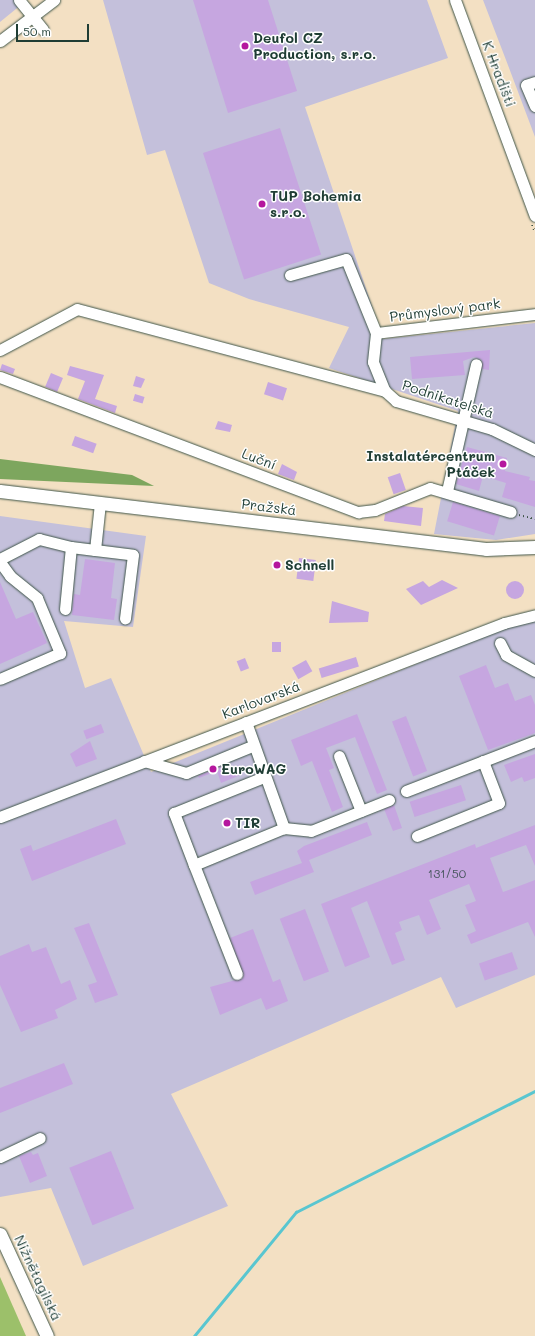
<!DOCTYPE html>
<meta charset="utf-8">
<style>
body{margin:0}
#map{position:relative;width:535px;height:1336px;overflow:hidden;background:#f3e0c3;font-family:Mali,sans-serif}
div>[style]{position:absolute}
.industrial>*{inset:0;background:#c4c0db}
.green>*{inset:0;background:#9cc06a}
.forest>*{inset:0;background:#7da65e}
.stream>*{height:3px;margin:-1.5px;padding:0 1.5px;transform-origin:1.5px;border-radius:1.5px;background:#59c6d0}
.building>*{inset:0;background:#c6a6e0;transform-origin:0 0}
.round{border-radius:50%}
.path>*{height:2px;margin-top:-1px;transform-origin:0;background:repeating-linear-gradient(90deg,#3f5549 0 1px,transparent 0 4px)}
.roads{filter:drop-shadow(0 0 1px #3f5549) drop-shadow(0 0 1px #3f5549)}
.minor>*{height:11px;margin:-5.5px;padding:0 5.5px;transform-origin:5.5px;border-radius:5.5px;background:#fff}
.major>*{height:13px;margin:-6.5px;padding:0 6.5px;transform-origin:6.5px;border-radius:6.5px;background:#fff}
.dots>*{width:11px;height:11px;translate:-50% -50%;box-sizing:border-box;border:2px solid #fff;border-radius:50%}
span{translate:-50% -50%;white-space:nowrap;text-align:center;line-height:1.15;-webkit-text-stroke:3px #fff;paint-order:stroke}
.number-label{font-size:12px;color:#49575f}
.number-label span{-webkit-text-stroke-width:0}
.poi-label{font-size:14px;color:#1f3d34;font-weight:700}
.left{translate:0 -50%;text-align:left}
.right{translate:-100% -50%;text-align:right}
.street-label{font-size:14px;color:#1f3d34}
.scale{position:absolute;left:16px;top:24px;width:73px;height:18px;box-sizing:border-box;border:2px solid #1f3d34;border-top:0;padding-left:5px;font-size:12px;line-height:14px;white-space:nowrap;color:#1f3d34;-webkit-text-stroke:3px #fff;paint-order:stroke}
</style>
<div id="map">
<div class="industrial">
<div style="clip-path:polygon(0 0,27px 0,0 22px)"></div>
<div style="clip-path:polygon(103px 0,427px 0,448px 58px,305px 107px,383px 339px,535px 323px,535px 534px,496px 540px,434px 534px,458px 411px,329px 368px,349px 327px,249px 299px,209px 283px,165px 150px,147px 155px)"></div>
<div style="clip-path:polygon(483px 0,535px 0,535px 137px,506px 60px)"></div>
<div style="clip-path:polygon(0 516px,146px 536px,133px 627px,64px 621px,85px 688px,111px 678px,151px 772px,502px 629px,535px 621px,535px 975px,456px 1008px,441px 977px,171px 1094px,228px 1206px,83px 1266px,51px 1188px,0 1197px)"></div>
</div>
<div class="green">
<div style="clip-path:polygon(0 1277px,26px 1336px,0 1336px)"></div>
</div>
<div class="forest">
<div style="clip-path:polygon(0 459px,132px 475px,154px 486px,0 479px)"></div>
</div>
<div class="stream">
<div style="left:194px;top:1336px;width:161px;rotate:-50.6deg"></div>
<div style="left:296px;top:1212px;width:268px;rotate:-26.9deg"></div>
</div>
<div class="building">
<div style="clip-path:polygon(193px 0,268px 0,297px 91px,228px 113px)"></div>
<div style="left:280px;top:128px;width:133px;height:81px;rotate:72deg"></div>
<div style="clip-path:polygon(490px 350px,489px 370px,482px 369px,482px 360px,474px 357px,463px 361px,465px 375px,412px 379px,410px 357px)"></div>
<div style="clip-path:polygon(2px 364px,15px 369px,13px 374px,0 370px)"></div>
<div style="clip-path:polygon(70px 366px,104px 375px,95px 399px,117px 406px,115px 413px,78px 399px,85px 381px,67px 375px)"></div>
<div style="left:51px;top:373px;width:13px;height:15px;rotate:23deg"></div>
<div style="clip-path:polygon(136px 376px,145px 379px,141px 388px,133px 386px)"></div>
<div style="left:268px;top:382px;width:20px;height:13px;rotate:18deg"></div>
<div style="left:135px;top:394px;width:10px;height:7px;rotate:17deg"></div>
<div style="clip-path:polygon(218px 421px,232px 425px,230px 432px,215px 429px)"></div>
<div style="left:75px;top:436px;width:23px;height:10px;rotate:20deg"></div>
<div style="clip-path:polygon(467px 447px,507px 458px,505px 471px,530px 477px,529px 480px,535px 481px,535px 507px,502px 497px,506px 483px,483px 476px,479px 491px,456px 484px)"></div>
<div style="clip-path:polygon(282px 464px,297px 472px,294px 480px,278px 474px)"></div>
<div style="left:400px;top:473px;width:18px;height:13px;rotate:71deg"></div>
<div style="left:453px;top:502px;width:49px;height:20px;rotate:17deg"></div>
<div style="clip-path:polygon(403px 506px,423px 508px,421px 526px,384px 521px,385px 514px)"></div>
<div style="left:299px;top:558px;width:17px;height:21px;rotate:7deg"></div>
<div style="clip-path:polygon(85px 559px,115px 563px,111px 598px,117px 599px,114px 620px,72px 615px,74px 594px,80px 595px)"></div>
<div style="clip-path:polygon(442px 580px,458px 588px,421px 605px,406px 589px,423px 581px,429px 587px)"></div>
<div class="round" style="left:506px;top:581px;width:18px;height:18px"></div>
<div style="clip-path:polygon(0 582px,16px 619px,33px 612px,47px 643px,0 664px)"></div>
<div style="clip-path:polygon(332px 601px,369px 612px,368px 622px,329px 623px)"></div>
<div style="left:272px;top:642px;width:9px;height:10px"></div>
<div style="left:356px;top:657px;width:10px;height:39px;rotate:73deg"></div>
<div style="left:245px;top:658px;width:11px;height:9px;rotate:68deg"></div>
<div style="left:306px;top:660px;width:13px;height:16px;rotate:61deg"></div>
<div style="clip-path:polygon(486px 665px,495px 688px,508px 683px,515px 701px,531px 695px,535px 705px,535px 733px,488px 750px,459px 676px)"></div>
<div style="clip-path:polygon(357px 714px,387px 790px,377px 794px,355px 737px,326px 748px,334px 768px,329px 770px,343px 807px,332px 812px,312px 761px,301px 766px,291px 740px)"></div>
<div style="left:406px;top:716px;width:59px;height:15px;rotate:69deg"></div>
<div style="left:101px;top:724px;width:9px;height:19px;rotate:69deg"></div>
<div style="clip-path:polygon(90px 741px,97px 759px,76px 767px,70px 754px)"></div>
<div style="clip-path:polygon(535px 754px,535px 778px,524px 782px,522px 777px,511px 782px,504px 765px)"></div>
<div style="clip-path:polygon(227px 764px,229px 769px,239px 765px,243px 774px,221px 783px,217px 771px,199px 778px,198px 776px)"></div>
<div style="left:461px;top:785px;width:16px;height:54px;rotate:72deg"></div>
<div style="clip-path:polygon(394px 805px,402px 828px,393px 831px,384px 809px)"></div>
<div style="clip-path:polygon(116px 819px,126px 844px,32px 881px,20px 849px,31px 845px,33px 851px)"></div>
<div style="clip-path:polygon(367px 822px,372px 835px,309px 860px,314px 872px,255px 895px,250px 882px,302px 863px,297px 851px,304px 846px)"></div>
<div style="clip-path:polygon(535px 825px,535px 866px,526px 845px,490px 858px,503px 892px,535px 880px,535px 937px,528px 922px,471px 944px,467px 935px,476px 931px,465px 905px,476px 901px,469px 884px,429px 900px,441px 929px,427px 935px,419px 915px,399px 922px,402px 930px,395px 933px,405px 960px,392px 965px,367px 901px,351px 908px,370px 957px,345px 967px,321px 904px,475px 844px,476px 848px)"></div>
<div style="left:305px;top:909px;width:67px;height:27px;rotate:69deg"></div>
<div style="clip-path:polygon(89px 923px,118px 995px,95px 1003px,88px 985px,97px 982px,74px 928px)"></div>
<div style="clip-path:polygon(253px 929px,273px 982px,280px 979px,288px 1001px,266px 1010px,261px 998px,220px 1015px,210px 987px,243px 978px,230px 938px)"></div>
<div style="clip-path:polygon(29px 944px,32px 952px,46px 947px,61px 984px,70px 980px,77px 999px,55px 1010px,58px 1018px,21px 1032px,0 985px,0 956px)"></div>
<div style="left:512px;top:952px;width:18px;height:35px;rotate:71deg"></div>
<div style="clip-path:polygon(64px 1063px,73px 1084px,0 1113px,0 1088px)"></div>
<div style="left:111px;top:1151px;width:62px;height:45px;rotate:68deg"></div>
<div style="clip-path:polygon(31px 1152px,33px 1155px,38px 1153px,47px 1176px,30px 1183px,19px 1156px)"></div>
</div>
<div class="path">
<div style="left:532px;top:225px;width:8px;rotate:67deg"></div>
<div style="left:519px;top:515px;width:16px;rotate:14deg"></div>
</div>
<div class="roads">
<div class="minor">
<div style="left:19px;top:0;width:38px;rotate:51deg"></div>
<div style="left:455px;top:0;width:230px;rotate:69.7deg"></div>
<div style="left:0;top:41px;width:68px;rotate:-37.2deg"></div>
<div style="left:535px;top:82px;width:9px;rotate:162deg"></div>
<div style="left:526px;top:85px;width:23px;rotate:67deg"></div>
<div style="left:290px;top:275px;width:58px;rotate:-15.9deg"></div>
<div style="left:346px;top:259px;width:80px;rotate:67.9deg"></div>
<div style="left:376px;top:333px;width:29px;rotate:96deg"></div>
<div style="left:373px;top:362px;width:31px;rotate:68deg"></div>
<div style="left:385px;top:391px;width:15px;rotate:42deg"></div>
<div style="left:396px;top:401px;width:100px;rotate:16.3deg"></div>
<div style="left:492px;top:429px;width:48px;rotate:26deg"></div>
<div style="left:376px;top:333px;width:160px;rotate:-6.8deg"></div>
<div style="left:0;top:350px;width:87px;rotate:-28deg"></div>
<div style="left:77px;top:309px;width:319px;rotate:14.9deg"></div>
<div style="left:0;top:377px;width:383px;rotate:20.7deg"></div>
<div style="left:358px;top:512px;width:17px;rotate:-7deg"></div>
<div style="left:375px;top:510px;width:59px;rotate:-21.8deg"></div>
<div style="left:430px;top:488px;width:84px;rotate:16.5deg"></div>
<div style="left:447px;top:491px;width:130px;rotate:-77.1deg"></div>
<div style="left:100px;top:503px;width:47px;rotate:96.1deg"></div>
<div style="left:95px;top:550px;width:38px;rotate:7deg"></div>
<div style="left:133px;top:555px;width:64px;rotate:97.2deg"></div>
<div style="left:0;top:559px;width:44px;rotate:-27.1deg"></div>
<div style="left:39px;top:539px;width:33px;rotate:14deg"></div>
<div style="left:0;top:562px;width:17px;rotate:54deg"></div>
<div style="left:10px;top:576px;width:35px;rotate:39deg"></div>
<div style="left:37px;top:598px;width:60px;rotate:67.3deg"></div>
<div style="left:60px;top:653px;width:65px;rotate:156.6deg"></div>
<div style="left:65px;top:609px;width:62px;rotate:-84.5deg"></div>
<div style="left:71px;top:547px;width:24px;rotate:7deg"></div>
<div style="left:500px;top:643px;width:13px;rotate:63deg"></div>
<div style="left:506px;top:655px;width:33px;rotate:29deg"></div>
<div style="left:246px;top:722px;width:113px;rotate:70.3deg"></div>
<div style="left:284px;top:828px;width:97px;rotate:157.7deg"></div>
<div style="left:194px;top:865px;width:56px;rotate:-111deg"></div>
<div style="left:174px;top:813px;width:97px;rotate:-21.8deg"></div>
<div style="left:339px;top:756px;width:59px;rotate:68.2deg"></div>
<div style="left:144px;top:761px;width:44px;rotate:15.9deg"></div>
<div style="left:186px;top:773px;width:71px;rotate:-22.2deg"></div>
<div style="left:406px;top:791px;width:138px;rotate:-21.2deg"></div>
<div style="left:0;top:817px;width:540px;rotate:-21.05deg"></div>
<div style="left:504px;top:623px;width:32px;rotate:-14deg"></div>
<div style="left:284px;top:828px;width:27px;rotate:6deg"></div>
<div style="left:311px;top:831px;width:84px;rotate:-21.7deg"></div>
<div style="left:417px;top:836px;width:88px;rotate:-21.9deg"></div>
<div style="left:499px;top:803px;width:45px;rotate:-110.9deg"></div>
<div style="left:194px;top:865px;width:117px;rotate:68.5deg"></div>
<div style="left:0;top:1157px;width:44px;rotate:-25.4deg"></div>
</div>
<div class="major">
<div style="left:0;top:491px;width:489px;rotate:6.8deg"></div>
<div style="left:486px;top:549px;width:49px;rotate:-2.3deg"></div>
<div style="left:0;top:1234px;width:112px;rotate:65.3deg"></div>
</div>
</div>
<div class="dots">
<div style="left:245px;top:46px;background:#b5179e"></div>
<div style="left:262px;top:204px;background:#b5179e"></div>
<div style="left:503px;top:464px;background:#b5179e"></div>
<div style="left:277px;top:565px;background:#b5179e"></div>
<div style="left:213px;top:769px;background:#b5179e"></div>
<div style="left:227px;top:823px;background:#b5179e"></div>
</div>
<div class="number-label">
<span style="left:447px;top:874px">131/50</span>
</div>
<div class="poi-label">
<span class="left" style="left:253px;top:46px">Deufol CZ<br>Production, s.r.o.</span>
<span class="left" style="left:270px;top:204px">TUP Bohemia<br>s.r.o.</span>
<span class="right" style="left:495px;top:464px">Instalatércentrum<br>Ptáček</span>
<span class="left" style="left:285px;top:565px">Schnell</span>
<span class="left" style="left:221px;top:769px">EuroWAG</span>
<span class="left" style="left:235px;top:823px">TIR</span>
</div>
<div class="street-label">
<span style="left:499px;top:74px;rotate:69deg">K Hradišti</span>
<span style="left:445px;top:310px;rotate:-7deg">Průmyslový park</span>
<span style="left:448px;top:399px;rotate:18deg">Podnikatelská</span>
<span style="left:259px;top:459px;rotate:21deg">Luční</span>
<span style="left:269px;top:507px;rotate:7deg">Pražská</span>
<span style="left:261px;top:700px;rotate:-21deg">Karlovarská</span>
<span style="left:38px;top:1278px;rotate:65deg">Nižnětagilská</span>
</div>
<div class="scale">50 m</div>
</div>
